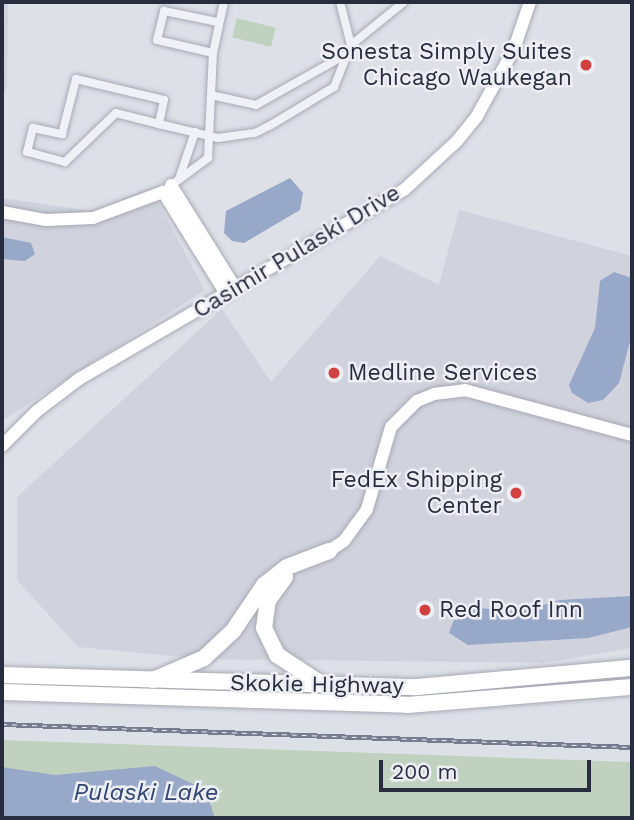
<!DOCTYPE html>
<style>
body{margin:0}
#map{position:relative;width:634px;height:820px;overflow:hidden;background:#dee0e8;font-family:"Work Sans",sans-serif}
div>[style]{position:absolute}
.built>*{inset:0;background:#d0d2dd}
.green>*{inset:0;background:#c0d2bf;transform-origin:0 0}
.water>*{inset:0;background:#98a8c8}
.roads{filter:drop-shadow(0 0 2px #a7aab5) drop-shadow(0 0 2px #a7aab5)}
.street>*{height:8px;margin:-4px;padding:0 4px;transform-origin:4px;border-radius:4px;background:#f0f1f6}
.secondary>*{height:12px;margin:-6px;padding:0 6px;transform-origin:6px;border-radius:6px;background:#fff}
.highway>*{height:16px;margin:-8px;padding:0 8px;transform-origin:8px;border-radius:8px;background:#fff}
.rail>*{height:4.5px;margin-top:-2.25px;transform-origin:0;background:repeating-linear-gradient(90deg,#edeff5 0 5px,#777d91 0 10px);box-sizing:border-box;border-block:2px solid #777d91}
.dots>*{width:19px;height:19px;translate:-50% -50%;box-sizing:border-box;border:4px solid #edeff5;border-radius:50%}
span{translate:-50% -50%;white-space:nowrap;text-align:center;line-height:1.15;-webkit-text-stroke:5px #edeff5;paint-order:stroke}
.poi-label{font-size:23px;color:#272c3e}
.right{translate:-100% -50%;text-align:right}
.left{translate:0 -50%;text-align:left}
.street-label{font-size:23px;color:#272c3e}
.water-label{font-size:24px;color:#304373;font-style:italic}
.frame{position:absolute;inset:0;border:4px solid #272c3e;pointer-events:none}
.scale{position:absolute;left:379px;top:760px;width:212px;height:32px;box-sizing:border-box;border:4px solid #272c3e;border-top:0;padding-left:9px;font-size:21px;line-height:24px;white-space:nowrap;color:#272c3e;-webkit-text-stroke:5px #edeff5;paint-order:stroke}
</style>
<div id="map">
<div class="built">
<div style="clip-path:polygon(2px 2px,8px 2px,7px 84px,2px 103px)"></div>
<div style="clip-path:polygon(150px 188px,205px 290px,2px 421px,2px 198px,91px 211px)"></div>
<div style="clip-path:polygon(459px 210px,632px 256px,632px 648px,544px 663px,202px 659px,78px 647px,17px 580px,17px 497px,222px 309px,271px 382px,380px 256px,439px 285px)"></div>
</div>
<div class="green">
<div style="left:237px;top:18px;width:40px;height:20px;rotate:14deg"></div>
<div style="clip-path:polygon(2px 740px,632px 762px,632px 818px,2px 818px)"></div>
</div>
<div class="water">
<div style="clip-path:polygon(290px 178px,303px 193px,300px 210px,244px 243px,232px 241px,224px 233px,226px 211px)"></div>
<div style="clip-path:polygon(2px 237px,31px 243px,35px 254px,25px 261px,2px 259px)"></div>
<div style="clip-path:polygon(614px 272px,632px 278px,632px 334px,619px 383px,603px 400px,588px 403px,572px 393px,569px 385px,595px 328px,600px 281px)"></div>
<div style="clip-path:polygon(632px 596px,632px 627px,588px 638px,468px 645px,449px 633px,457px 611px,469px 607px,520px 612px,560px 600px)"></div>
<div style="clip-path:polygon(155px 766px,195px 785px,208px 797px,215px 818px,2px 818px,2px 767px,55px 775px)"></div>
</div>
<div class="roads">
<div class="street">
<div style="left:340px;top:2px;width:44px;rotate:75.7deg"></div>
<div style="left:213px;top:53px;width:57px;rotate:-166.9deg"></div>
<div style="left:157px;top:40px;width:30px;rotate:-76deg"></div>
<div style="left:164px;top:11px;width:54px;rotate:11.7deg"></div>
<div style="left:76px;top:79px;width:90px;rotate:13.4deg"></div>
<div style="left:164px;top:100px;width:25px;rotate:102deg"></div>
<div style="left:159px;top:124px;width:44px;rotate:-165.7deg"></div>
<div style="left:116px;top:113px;width:71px;rotate:136.1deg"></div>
<div style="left:65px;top:162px;width:39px;rotate:-165deg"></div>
<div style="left:27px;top:152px;width:25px;rotate:-76deg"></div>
<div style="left:33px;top:128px;width:30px;rotate:12deg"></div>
<div style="left:62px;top:134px;width:57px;rotate:-75.7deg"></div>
<div style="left:211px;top:95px;width:46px;rotate:12.5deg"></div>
<div style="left:256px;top:105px;width:100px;rotate:-29.4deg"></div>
<div style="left:159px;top:124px;width:61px;rotate:13.3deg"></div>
<div style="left:218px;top:138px;width:37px;rotate:-8deg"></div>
<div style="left:255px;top:133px;width:18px;rotate:-27deg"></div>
<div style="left:271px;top:125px;width:74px;rotate:-31.1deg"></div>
<div style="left:334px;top:87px;width:45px;rotate:-68deg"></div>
<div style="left:351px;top:45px;width:68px;rotate:-39.1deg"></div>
<div style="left:179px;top:179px;width:50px;rotate:-71.2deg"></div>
<div style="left:169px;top:187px;width:49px;rotate:-36.6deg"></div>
<div style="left:208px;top:158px;width:105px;rotate:-87.3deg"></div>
<div style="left:213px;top:53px;width:52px;rotate:-77.8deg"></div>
</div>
<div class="secondary">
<div style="left:171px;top:185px;width:123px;rotate:58deg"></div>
<div style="left:2px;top:212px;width:45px;rotate:10.3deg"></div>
<div style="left:46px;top:220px;width:47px;rotate:-2.4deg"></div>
<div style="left:93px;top:218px;width:75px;rotate:-20.4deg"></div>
<div style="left:163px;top:192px;width:120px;rotate:58.3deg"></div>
<div style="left:2px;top:446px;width:49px;rotate:-45deg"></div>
<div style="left:37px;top:411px;width:53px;rotate:-37.3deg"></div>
<div style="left:79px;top:379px;width:377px;rotate:-30.2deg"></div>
<div style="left:405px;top:189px;width:71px;rotate:-42.7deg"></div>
<div style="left:457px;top:141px;width:32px;rotate:-51deg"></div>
<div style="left:477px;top:116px;width:77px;rotate:-61.1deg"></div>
<div style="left:514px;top:49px;width:50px;rotate:-71.2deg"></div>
<div style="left:329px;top:551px;width:18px;rotate:-34deg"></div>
<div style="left:344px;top:541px;width:39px;rotate:-54deg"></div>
<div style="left:367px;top:509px;width:85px;rotate:-73.7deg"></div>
<div style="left:391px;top:427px;width:37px;rotate:-45deg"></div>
<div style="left:417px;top:401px;width:18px;rotate:-22deg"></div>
<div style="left:434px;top:394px;width:31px;rotate:-7deg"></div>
<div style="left:465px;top:390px;width:173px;rotate:15.1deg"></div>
</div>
<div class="highway">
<div style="left:285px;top:577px;width:29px;rotate:126deg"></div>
<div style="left:268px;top:600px;width:28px;rotate:98deg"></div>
<div style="left:264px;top:628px;width:30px;rotate:64deg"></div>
<div style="left:277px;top:655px;width:55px;rotate:33.1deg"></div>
<div style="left:2px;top:675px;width:415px;rotate:1.7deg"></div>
<div style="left:417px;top:687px;width:216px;rotate:-5.1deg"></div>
<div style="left:153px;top:680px;width:56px;rotate:-23.3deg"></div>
<div style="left:204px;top:658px;width:40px;rotate:-43deg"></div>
<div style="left:233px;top:631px;width:55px;rotate:-56deg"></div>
<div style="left:264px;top:585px;width:29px;rotate:-38deg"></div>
<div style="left:287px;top:567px;width:45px;rotate:-20.9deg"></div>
<div style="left:2px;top:692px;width:405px;rotate:1.8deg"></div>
<div style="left:407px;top:705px;width:226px;rotate:-4.6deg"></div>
</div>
</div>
<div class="rail">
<div style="left:2px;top:724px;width:630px;rotate:2.09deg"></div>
</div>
<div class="dots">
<div style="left:586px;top:65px;background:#d04140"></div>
<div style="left:334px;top:373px;background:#d04140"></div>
<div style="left:516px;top:493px;background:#d04140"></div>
<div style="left:425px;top:610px;background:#d04140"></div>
</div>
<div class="poi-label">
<span class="right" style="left:572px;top:65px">Sonesta Simply Suites<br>Chicago Waukegan</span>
<span class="left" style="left:348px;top:373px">Medline Services</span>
<span class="right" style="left:502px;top:493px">FedEx Shipping<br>Center</span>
<span class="left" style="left:439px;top:610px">Red Roof Inn</span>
</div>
<div class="street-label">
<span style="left:297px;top:252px;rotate:-31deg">Casimir Pulaski Drive</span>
<span style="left:317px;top:685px;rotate:1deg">Skokie Highway</span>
</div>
<div class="water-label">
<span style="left:146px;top:793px">Pulaski Lake</span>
</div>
<div class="frame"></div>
<div class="scale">200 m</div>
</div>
